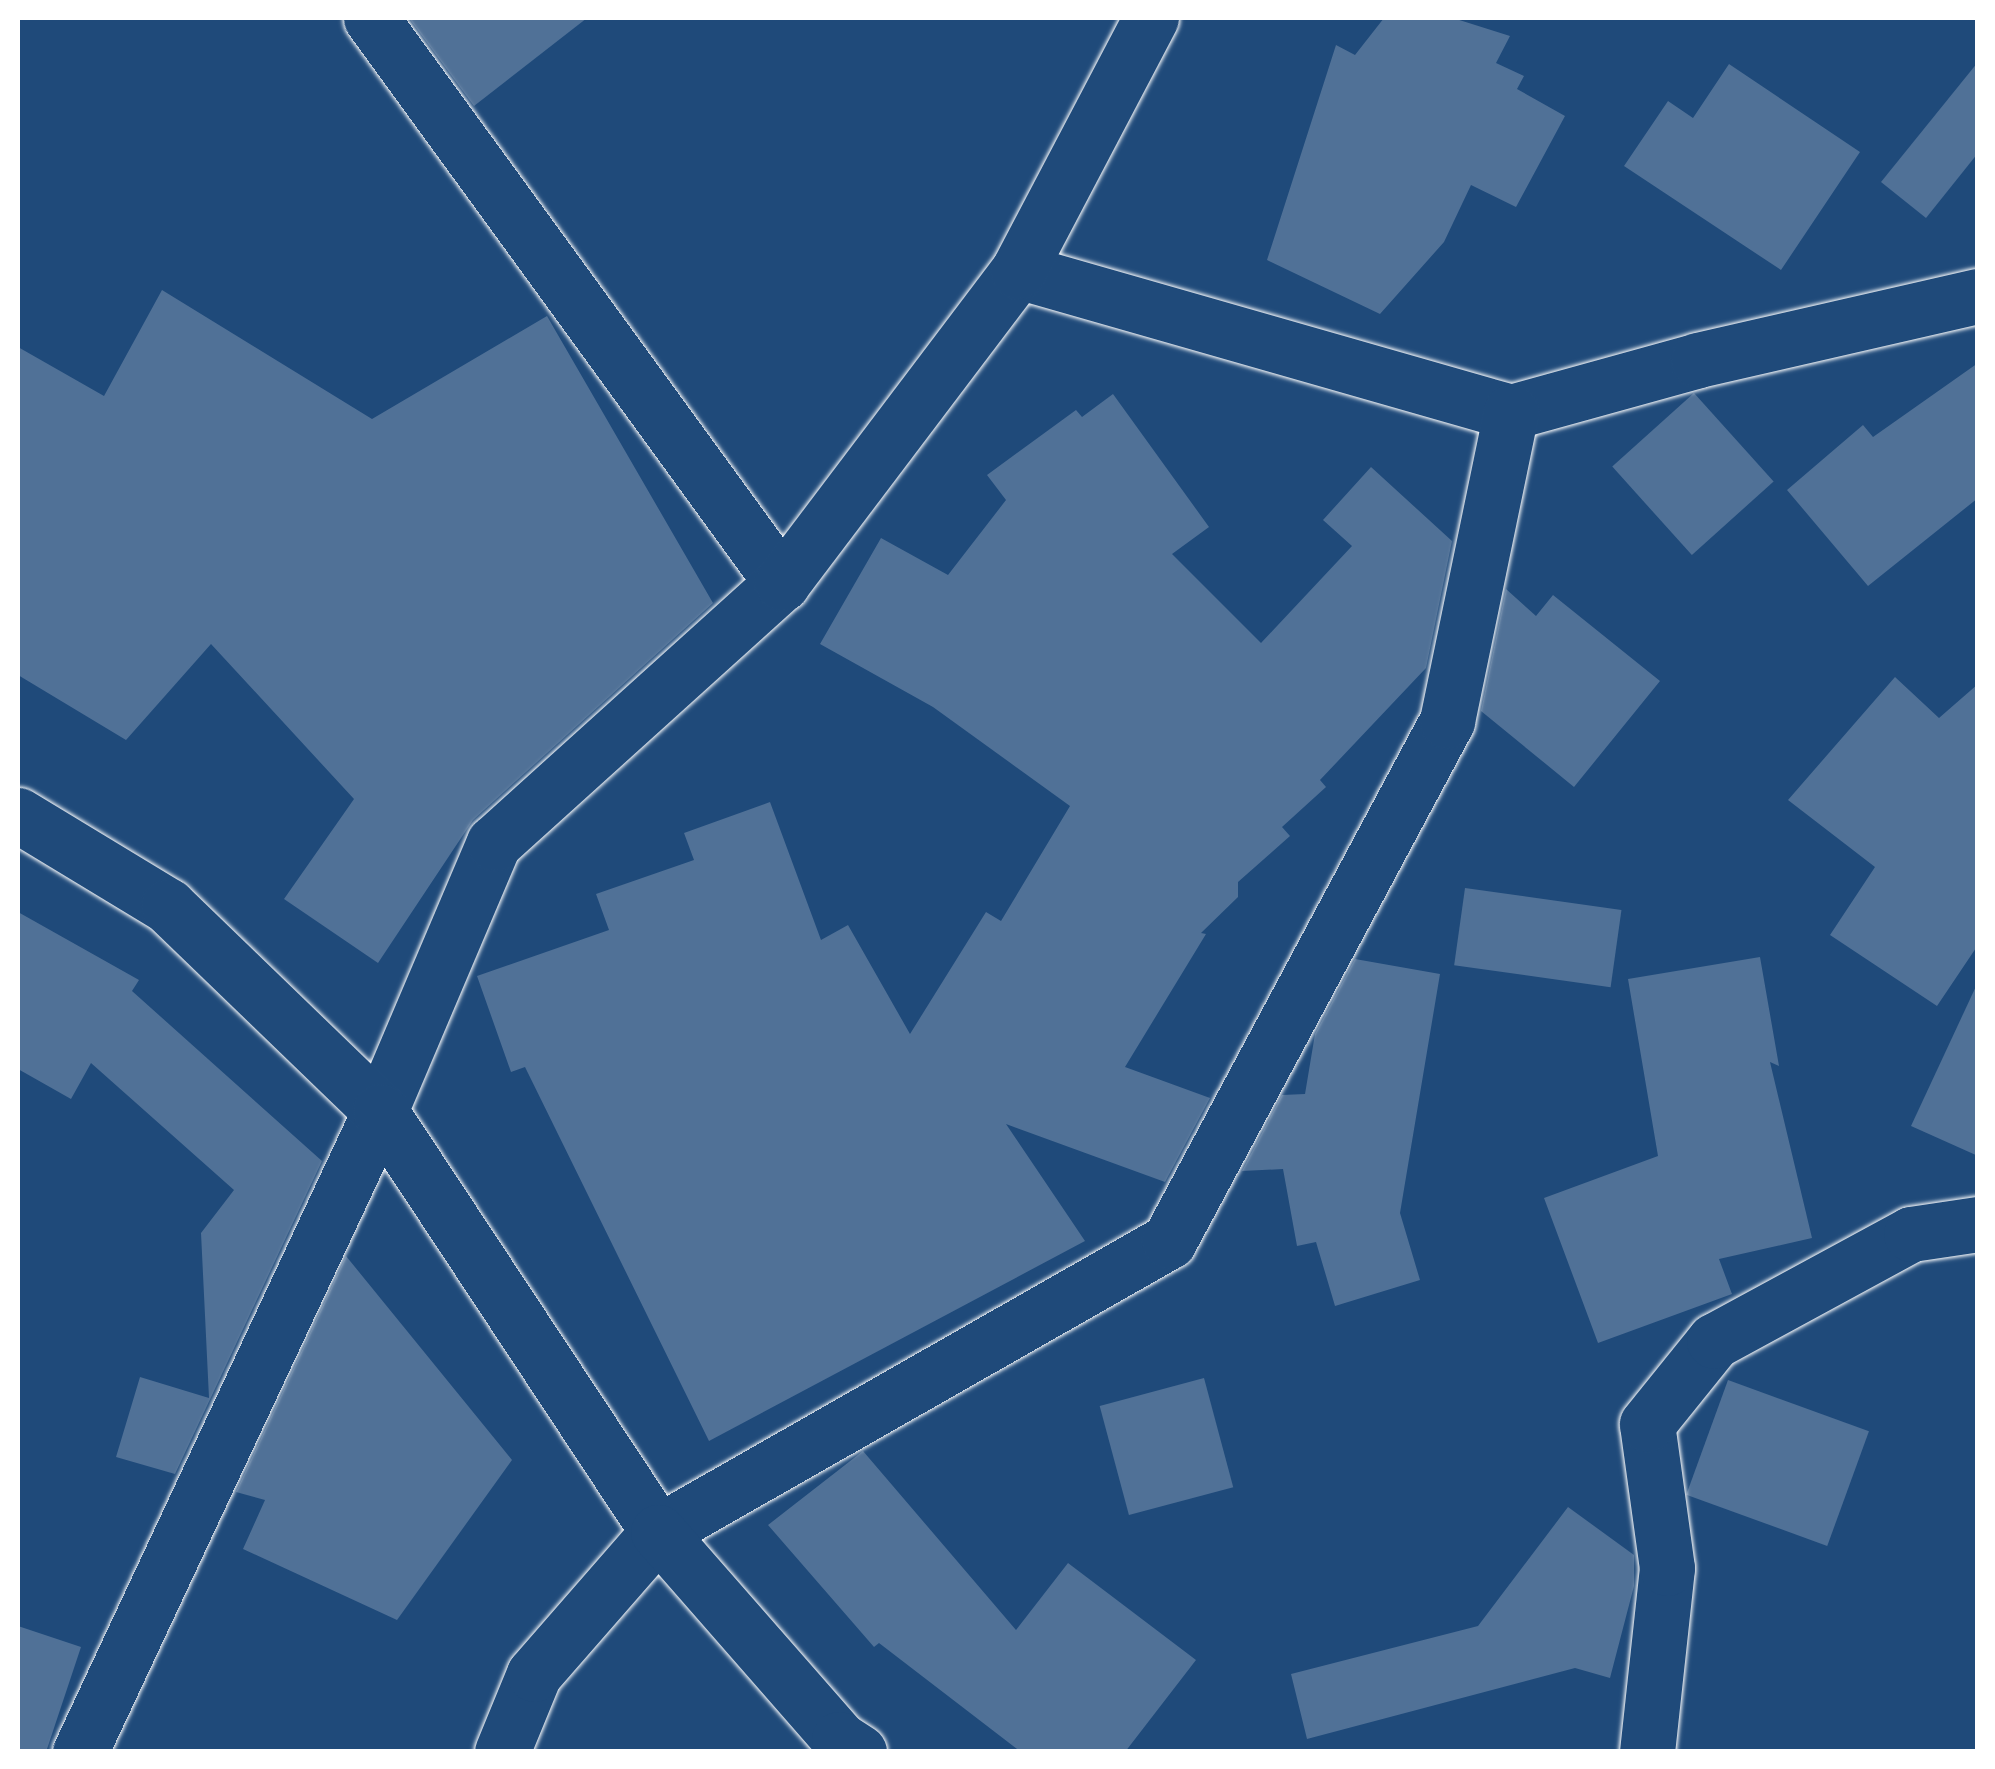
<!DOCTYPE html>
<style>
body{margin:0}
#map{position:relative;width:1995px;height:1769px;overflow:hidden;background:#1f4a7a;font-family:Kalam,sans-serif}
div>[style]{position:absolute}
.building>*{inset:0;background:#507197;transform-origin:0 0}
.roads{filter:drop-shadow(0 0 2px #fff) drop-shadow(0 0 2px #fff)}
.street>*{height:55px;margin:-27.5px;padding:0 27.5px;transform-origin:27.5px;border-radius:27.5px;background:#1f4a7a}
.secondary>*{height:55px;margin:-27.5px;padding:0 27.5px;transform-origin:27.5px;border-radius:27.5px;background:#1f4a7a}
span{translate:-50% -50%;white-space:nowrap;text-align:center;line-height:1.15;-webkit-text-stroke:8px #1f4a7a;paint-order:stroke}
.frame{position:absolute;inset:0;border:20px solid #fff;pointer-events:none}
</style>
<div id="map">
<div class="building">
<div style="clip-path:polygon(409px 18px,587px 18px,474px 106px)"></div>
<div style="clip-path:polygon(1384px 18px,1453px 18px,1510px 36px,1496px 63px,1524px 76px,1517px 89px,1565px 116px,1516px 207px,1471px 185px,1444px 242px,1380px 314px,1267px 260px,1336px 45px,1355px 55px)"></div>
<div style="clip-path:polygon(1978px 62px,1978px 153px,1926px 218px,1881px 182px)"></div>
<div style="clip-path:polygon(1729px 64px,1860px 152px,1781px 270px,1624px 166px,1668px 101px,1693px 118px)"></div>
<div style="clip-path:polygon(162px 290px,372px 419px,547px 316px,713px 603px,473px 820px,378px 963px,284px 899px,354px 799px,211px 644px,126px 740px,18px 675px,18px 347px,104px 396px)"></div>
<div style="clip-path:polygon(1978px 363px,1978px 498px,1868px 586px,1787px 490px,1863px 425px,1873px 437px)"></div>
<div style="left:1694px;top:393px;width:119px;height:110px;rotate:48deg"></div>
<div style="clip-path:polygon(1113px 394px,1209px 527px,1172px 554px,1261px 643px,1352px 546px,1323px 520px,1371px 467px,1452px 541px,1426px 668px,1320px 780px,1326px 787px,1282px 827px,1290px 836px,1238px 882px,1238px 897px,1201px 933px,1206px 934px,1125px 1067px,1210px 1098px,1165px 1182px,1006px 1124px,1085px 1241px,709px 1441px,525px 1067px,511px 1072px,477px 976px,609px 930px,596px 894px,694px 860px,684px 833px,770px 802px,821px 940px,848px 925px,910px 1034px,986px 912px,1001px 921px,1070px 806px,933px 707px,820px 644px,881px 538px,948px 575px,1006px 500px,987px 475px,1076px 410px,1082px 417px)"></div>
<div style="clip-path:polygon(1506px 589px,1536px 616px,1553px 595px,1660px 681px,1574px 787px,1481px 711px)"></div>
<div style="clip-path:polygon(1895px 677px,1939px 718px,1978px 684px,1978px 945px,1937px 1006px,1830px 935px,1875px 867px,1788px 800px)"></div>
<div style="left:1465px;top:888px;width:158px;height:78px;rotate:8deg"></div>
<div style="clip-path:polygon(18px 912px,139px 980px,132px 991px,322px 1161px,175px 1474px,116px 1457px,140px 1377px,209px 1398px,201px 1233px,234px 1190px,91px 1063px,71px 1099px,18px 1069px)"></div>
<div style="clip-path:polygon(1760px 957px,1779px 1066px,1770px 1062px,1812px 1238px,1719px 1259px,1732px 1294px,1598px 1343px,1544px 1198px,1658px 1156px,1628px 979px)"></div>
<div style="clip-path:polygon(1355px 959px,1440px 974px,1400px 1213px,1420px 1280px,1335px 1306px,1316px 1242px,1297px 1246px,1283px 1169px,1242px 1171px,1282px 1095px,1305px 1094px,1315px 1034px)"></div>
<div style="clip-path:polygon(1978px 982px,1978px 1156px,1911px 1126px)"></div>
<div style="clip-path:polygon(346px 1256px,512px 1460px,397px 1620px,243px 1549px,265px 1500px,236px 1492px)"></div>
<div style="left:1204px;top:1378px;width:113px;height:108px;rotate:75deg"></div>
<div style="left:1728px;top:1380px;width:150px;height:122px;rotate:20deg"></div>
<div style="clip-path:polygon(863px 1451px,1016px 1630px,1068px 1563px,1196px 1660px,1125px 1752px,1021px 1752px,879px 1643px,874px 1647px,768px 1525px)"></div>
<div style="clip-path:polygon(1568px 1507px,1634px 1555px,1634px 1586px,1610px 1678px,1575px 1668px,1307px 1739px,1291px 1674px,1478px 1626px)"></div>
<div style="clip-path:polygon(18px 1626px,81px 1647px,46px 1752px,18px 1752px)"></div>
</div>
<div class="roads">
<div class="street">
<div style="left:371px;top:18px;width:699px;rotate:53.97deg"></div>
<div style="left:1018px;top:271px;width:513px;rotate:15.96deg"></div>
<div style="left:1511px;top:412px;width:194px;rotate:-15.5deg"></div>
<div style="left:1698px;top:360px;width:287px;rotate:-12.9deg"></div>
<div style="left:80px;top:1752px;width:708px;rotate:-64.92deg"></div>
<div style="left:380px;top:1111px;width:291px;rotate:-67deg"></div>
<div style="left:494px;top:843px;width:388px;rotate:-42.1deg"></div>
<div style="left:782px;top:583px;width:391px;rotate:-52.9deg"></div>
<div style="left:1018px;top:271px;width:286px;rotate:-62.3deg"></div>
<div style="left:502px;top:1752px;width:84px;rotate:-67.7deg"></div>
<div style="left:534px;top:1674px;width:189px;rotate:-48.9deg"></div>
<div style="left:658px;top:1532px;width:588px;rotate:-29.66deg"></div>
<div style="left:1169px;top:1241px;width:590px;rotate:-61.87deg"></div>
<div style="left:1447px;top:721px;width:316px;rotate:-78.3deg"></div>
<div style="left:1647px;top:1752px;width:185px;rotate:-83.8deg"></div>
<div style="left:1667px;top:1568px;width:145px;rotate:-97.9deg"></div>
<div style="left:1647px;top:1424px;width:107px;rotate:-51.1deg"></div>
<div style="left:1714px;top:1341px;width:224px;rotate:-28.5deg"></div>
<div style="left:1911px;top:1234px;width:68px;rotate:-8.5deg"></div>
</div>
<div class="secondary">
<div style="left:18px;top:815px;width:175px;rotate:31.2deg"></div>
<div style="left:168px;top:906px;width:295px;rotate:44deg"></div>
<div style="left:380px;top:1111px;width:505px;rotate:56.56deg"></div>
<div style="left:658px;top:1532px;width:275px;rotate:48.8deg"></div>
<div style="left:839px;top:1739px;width:24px;rotate:33deg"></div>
</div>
</div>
<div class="frame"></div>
</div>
